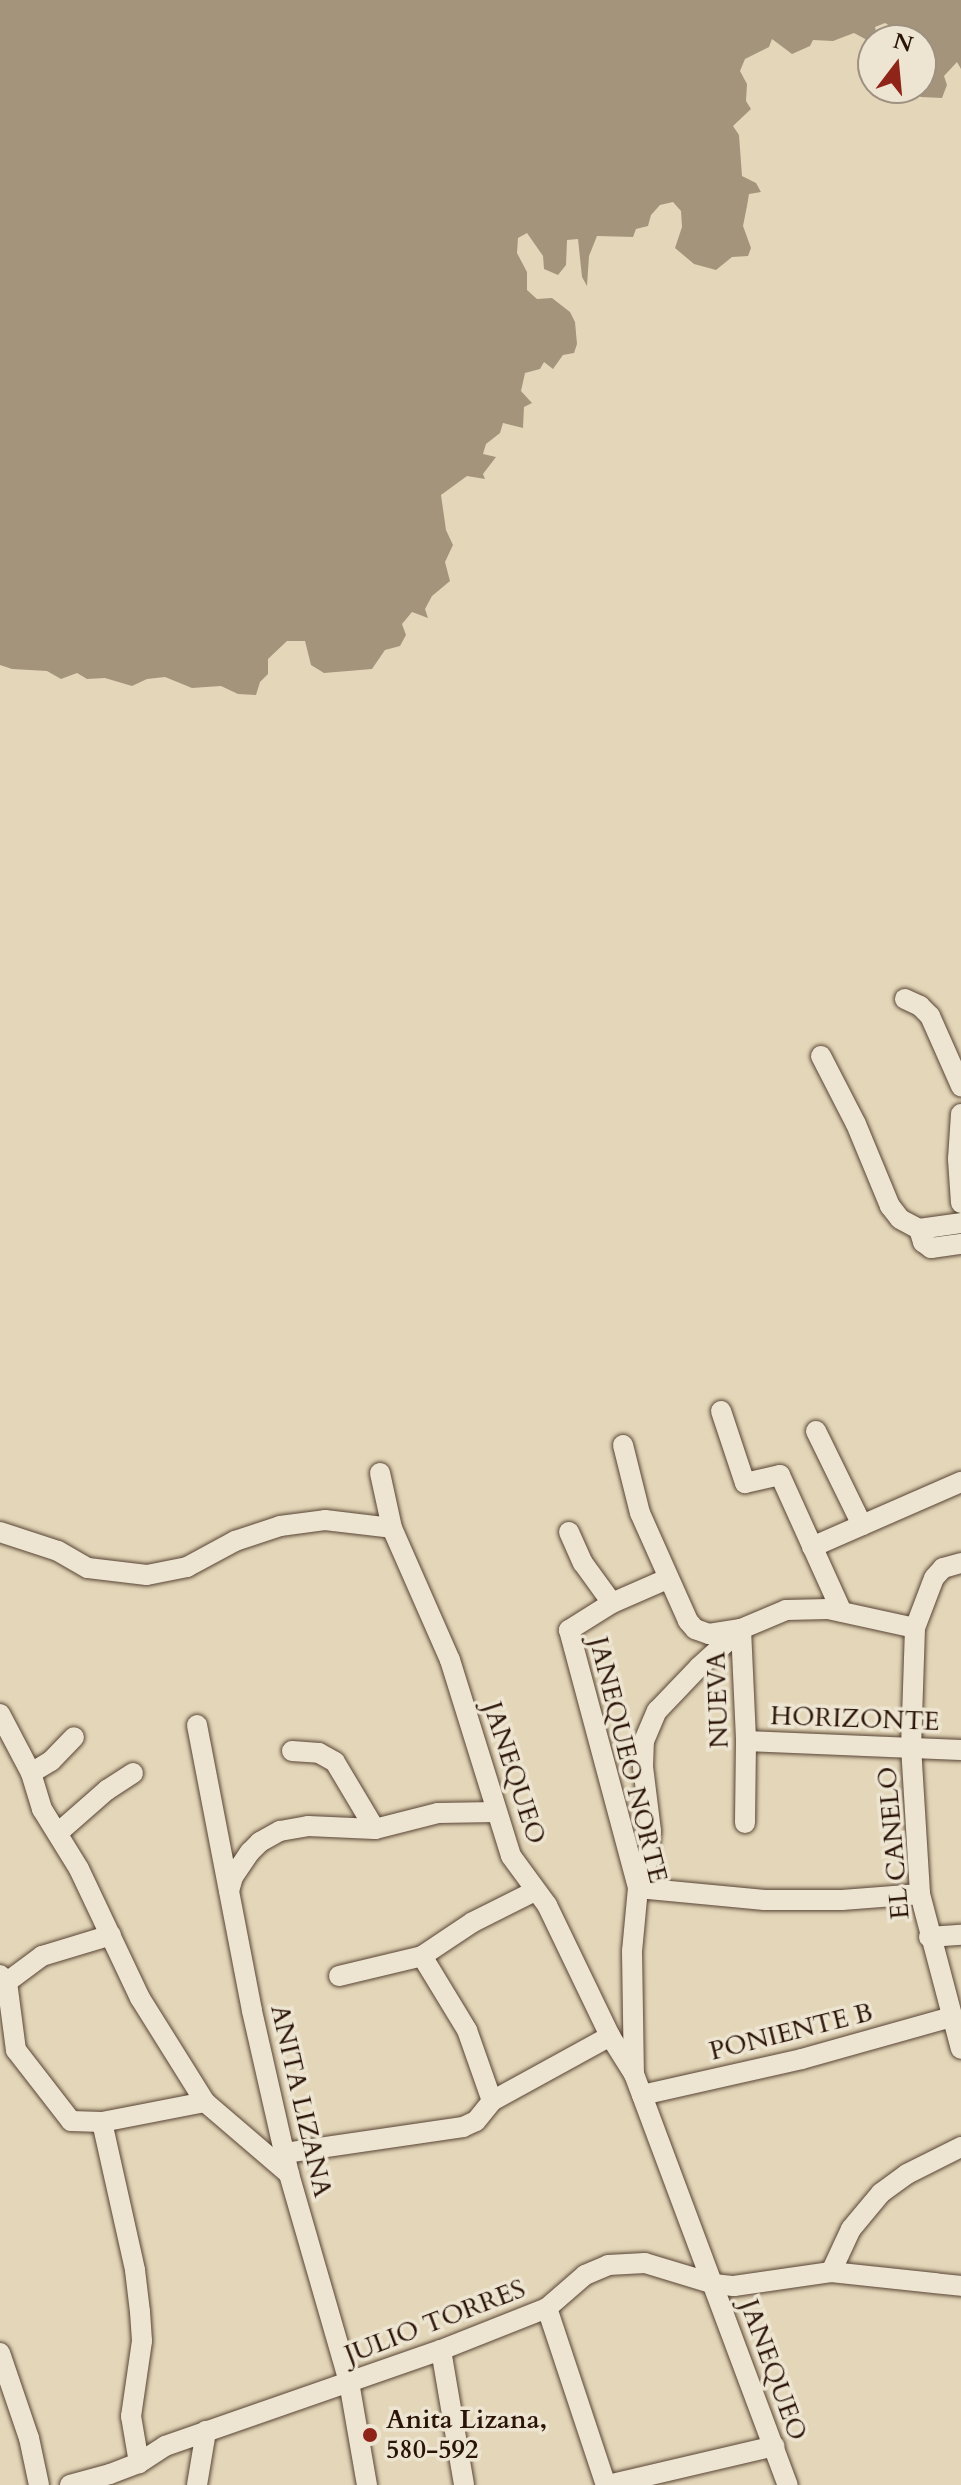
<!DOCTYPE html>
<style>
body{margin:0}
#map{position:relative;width:961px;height:2485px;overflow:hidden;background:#e4d7b9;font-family:Cardo,serif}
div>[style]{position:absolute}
.water>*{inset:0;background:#a5947c}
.roads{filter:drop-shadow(0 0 2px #584434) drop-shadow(0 0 2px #584434)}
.minor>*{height:20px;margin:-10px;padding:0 10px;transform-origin:10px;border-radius:10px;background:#ede5d2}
.dots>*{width:22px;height:22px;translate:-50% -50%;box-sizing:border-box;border:4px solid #ede5d2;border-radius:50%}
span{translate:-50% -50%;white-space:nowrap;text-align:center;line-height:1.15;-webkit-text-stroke:7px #ede5d2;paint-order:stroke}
.street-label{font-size:26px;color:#2a1307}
.poi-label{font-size:26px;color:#2a1307;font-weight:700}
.left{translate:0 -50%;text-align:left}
.north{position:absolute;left:857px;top:24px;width:80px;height:80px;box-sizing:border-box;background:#ede5d2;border:2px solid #9f9181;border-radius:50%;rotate:16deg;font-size:22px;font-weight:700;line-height:32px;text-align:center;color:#2a1307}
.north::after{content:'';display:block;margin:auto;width:28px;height:36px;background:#8f2418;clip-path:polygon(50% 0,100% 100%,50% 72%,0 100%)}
</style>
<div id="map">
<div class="water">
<div style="clip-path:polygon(0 0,961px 0,961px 69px,957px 62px,944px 76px,947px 85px,942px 98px,921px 97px,907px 88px,921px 88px,921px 40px,906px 40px,906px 35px,885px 23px,875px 27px,878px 40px,873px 40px,873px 53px,867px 40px,854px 33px,833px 41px,813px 40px,810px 46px,792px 54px,772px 39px,769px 47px,745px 59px,740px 71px,747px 84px,746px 101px,751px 109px,733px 126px,739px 135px,742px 176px,756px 183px,761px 192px,749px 194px,747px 206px,743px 226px,751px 248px,748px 256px,732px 257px,716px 270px,694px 264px,675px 248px,682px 227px,681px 211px,673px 202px,660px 205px,651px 215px,648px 226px,636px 229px,633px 237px,597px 236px,589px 256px,587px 286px,582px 277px,578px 239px,567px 240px,566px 265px,558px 275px,544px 269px,543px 256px,527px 233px,518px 238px,517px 253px,527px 272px,527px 290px,537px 299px,552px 298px,570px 312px,575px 322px,577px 344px,574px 353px,563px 355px,553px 369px,544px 362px,540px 369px,525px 373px,521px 391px,532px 403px,524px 407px,523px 428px,503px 423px,500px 433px,486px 444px,483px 454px,496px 457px,483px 474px,485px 479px,467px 476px,441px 495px,446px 530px,453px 545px,445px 562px,450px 581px,432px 596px,425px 609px,428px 618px,412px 612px,402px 624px,406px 635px,400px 646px,385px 650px,372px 669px,324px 673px,311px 665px,305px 641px,287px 641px,268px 659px,268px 674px,260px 682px,256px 695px,238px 694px,221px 686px,192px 688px,165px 677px,147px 679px,132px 686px,105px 678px,87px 679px,77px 673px,61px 679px,47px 671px,12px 669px,0 665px)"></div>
</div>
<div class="roads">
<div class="minor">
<div style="left:905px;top:999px;width:17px;rotate:25deg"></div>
<div style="left:920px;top:1006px;width:14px;rotate:45deg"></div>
<div style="left:930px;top:1016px;width:77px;rotate:66.1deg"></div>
<div style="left:821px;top:1056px;width:76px;rotate:62.8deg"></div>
<div style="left:856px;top:1124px;width:89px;rotate:67.5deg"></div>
<div style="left:890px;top:1206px;width:16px;rotate:52deg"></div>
<div style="left:900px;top:1219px;width:21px;rotate:28deg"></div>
<div style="left:919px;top:1229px;width:42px;rotate:-8.1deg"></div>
<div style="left:961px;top:1114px;width:45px;rotate:93.8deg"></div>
<div style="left:958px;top:1159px;width:44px;rotate:86.1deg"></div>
<div style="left:919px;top:1229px;width:14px;rotate:73deg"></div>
<div style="left:923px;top:1242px;width:10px;rotate:37deg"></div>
<div style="left:931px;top:1248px;width:30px;rotate:-8deg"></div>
<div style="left:721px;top:1411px;width:76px;rotate:71.6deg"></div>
<div style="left:745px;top:1483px;width:36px;rotate:-13deg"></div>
<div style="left:780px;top:1475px;width:150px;rotate:65.7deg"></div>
<div style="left:816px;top:1431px;width:105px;rotate:63.9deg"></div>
<div style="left:623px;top:1445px;width:70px;rotate:76deg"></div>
<div style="left:640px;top:1513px;width:118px;rotate:66deg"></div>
<div style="left:688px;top:1621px;width:11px;rotate:49deg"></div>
<div style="left:695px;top:1629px;width:15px;rotate:20deg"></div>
<div style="left:709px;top:1634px;width:32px;rotate:-9deg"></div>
<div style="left:380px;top:1473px;width:56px;rotate:77.7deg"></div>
<div style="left:392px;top:1528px;width:144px;rotate:66.3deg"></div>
<div style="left:450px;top:1660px;width:205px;rotate:72.7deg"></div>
<div style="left:511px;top:1856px;width:61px;rotate:53.7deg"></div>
<div style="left:547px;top:1905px;width:145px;rotate:64.3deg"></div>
<div style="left:610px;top:2036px;width:45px;rotate:57.7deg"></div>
<div style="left:0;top:1532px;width:61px;rotate:18.1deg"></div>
<div style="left:58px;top:1551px;width:34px;rotate:30deg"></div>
<div style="left:88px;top:1568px;width:59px;rotate:6.8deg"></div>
<div style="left:147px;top:1575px;width:41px;rotate:-11.3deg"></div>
<div style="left:187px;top:1567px;width:55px;rotate:-28.4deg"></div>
<div style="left:235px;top:1541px;width:47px;rotate:-18.4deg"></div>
<div style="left:280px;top:1526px;width:45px;rotate:-7.6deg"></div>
<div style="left:325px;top:1520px;width:67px;rotate:6.8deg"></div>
<div style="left:569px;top:1532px;width:34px;rotate:66deg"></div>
<div style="left:583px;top:1563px;width:49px;rotate:54.1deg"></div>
<div style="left:812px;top:1547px;width:163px;rotate:-23.6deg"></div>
<div style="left:961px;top:1563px;width:19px;rotate:164deg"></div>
<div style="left:943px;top:1568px;width:13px;rotate:132deg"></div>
<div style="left:934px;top:1578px;width:53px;rotate:110.8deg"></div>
<div style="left:915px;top:1628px;width:118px;rotate:91.9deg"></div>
<div style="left:911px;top:1746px;width:148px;rotate:86.5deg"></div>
<div style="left:920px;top:1894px;width:160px;rotate:75.2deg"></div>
<div style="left:667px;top:1579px;width:60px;rotate:156.4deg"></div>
<div style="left:612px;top:1603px;width:51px;rotate:147.9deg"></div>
<div style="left:569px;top:1630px;width:267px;rotate:75deg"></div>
<div style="left:638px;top:1888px;width:63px;rotate:95.4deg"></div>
<div style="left:632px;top:1951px;width:123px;rotate:89.1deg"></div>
<div style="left:634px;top:2074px;width:439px;rotate:69.5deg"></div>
<div style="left:741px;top:1629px;width:112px;rotate:87.4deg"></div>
<div style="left:746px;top:1741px;width:82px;rotate:90.7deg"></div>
<div style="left:0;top:1714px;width:67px;rotate:62.3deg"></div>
<div style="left:31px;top:1773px;width:38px;rotate:73deg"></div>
<div style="left:42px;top:1809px;width:70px;rotate:58.3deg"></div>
<div style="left:79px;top:1869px;width:143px;rotate:64.7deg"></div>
<div style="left:140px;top:1998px;width:123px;rotate:58deg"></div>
<div style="left:205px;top:2102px;width:111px;rotate:40.6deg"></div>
<div style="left:197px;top:1725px;width:291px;rotate:79.1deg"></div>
<div style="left:252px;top:2011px;width:167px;rotate:77.2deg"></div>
<div style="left:289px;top:2174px;width:216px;rotate:73.9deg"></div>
<div style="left:349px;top:2382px;width:105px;rotate:80.1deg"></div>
<div style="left:746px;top:1741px;width:215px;rotate:2.4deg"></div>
<div style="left:292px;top:1751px;width:27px;rotate:4deg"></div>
<div style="left:319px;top:1753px;width:18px;rotate:29deg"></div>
<div style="left:335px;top:1762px;width:78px;rotate:59.2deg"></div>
<div style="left:31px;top:1773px;width:23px;rotate:-31deg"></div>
<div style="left:51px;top:1761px;width:33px;rotate:-46deg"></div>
<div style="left:59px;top:1832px;width:64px;rotate:-41.2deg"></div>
<div style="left:107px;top:1790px;width:31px;rotate:-33deg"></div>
<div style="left:638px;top:1888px;width:31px;rotate:-71deg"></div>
<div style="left:648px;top:1859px;width:28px;rotate:-84deg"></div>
<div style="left:651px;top:1831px;width:64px;rotate:-97.1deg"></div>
<div style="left:643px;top:1767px;width:26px;rotate:-88deg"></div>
<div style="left:644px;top:1741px;width:33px;rotate:-67deg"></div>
<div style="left:657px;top:1711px;width:61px;rotate:-46.3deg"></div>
<div style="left:699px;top:1667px;width:57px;rotate:-42.1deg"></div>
<div style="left:741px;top:1629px;width:49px;rotate:-22.9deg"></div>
<div style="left:786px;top:1610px;width:42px;rotate:-1.4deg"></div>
<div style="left:828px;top:1609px;width:89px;rotate:12.3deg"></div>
<div style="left:638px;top:1888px;width:127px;rotate:5.4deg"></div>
<div style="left:764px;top:1900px;width:78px"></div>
<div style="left:842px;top:1900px;width:78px;rotate:-4.4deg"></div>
<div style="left:229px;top:1891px;width:15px;rotate:-74deg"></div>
<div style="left:233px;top:1877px;width:30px;rotate:-56deg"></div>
<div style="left:250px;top:1852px;width:14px;rotate:-45deg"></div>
<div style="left:260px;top:1842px;width:23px;rotate:-29deg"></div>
<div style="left:280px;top:1831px;width:28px;rotate:-10deg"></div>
<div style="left:308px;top:1826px;width:67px;rotate:2.6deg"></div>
<div style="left:375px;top:1829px;width:65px;rotate:-14.3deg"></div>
<div style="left:438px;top:1813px;width:58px;rotate:-1deg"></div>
<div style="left:929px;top:1937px;width:32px;rotate:-4deg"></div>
<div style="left:422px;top:1956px;width:87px;rotate:58.7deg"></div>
<div style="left:467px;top:2030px;width:75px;rotate:70.6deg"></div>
<div style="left:0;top:1975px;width:10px;rotate:45deg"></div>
<div style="left:7px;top:1982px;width:69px;rotate:82.5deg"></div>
<div style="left:16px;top:2050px;width:90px;rotate:52.2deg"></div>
<div style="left:71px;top:2121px;width:31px;rotate:2deg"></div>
<div style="left:102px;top:2122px;width:105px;rotate:-11deg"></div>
<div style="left:339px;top:1976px;width:85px;rotate:-13.5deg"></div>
<div style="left:422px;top:1956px;width:61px;rotate:-33.7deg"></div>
<div style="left:473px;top:1922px;width:69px;rotate:-26.6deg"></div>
<div style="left:7px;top:1982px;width:44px;rotate:-36.6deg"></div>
<div style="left:42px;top:1956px;width:72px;rotate:-16.9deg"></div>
<div style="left:642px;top:2095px;width:164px;rotate:-12.7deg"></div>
<div style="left:802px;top:2059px;width:155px;rotate:-15.7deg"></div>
<div style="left:102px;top:2122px;width:152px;rotate:77.4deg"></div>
<div style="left:135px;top:2270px;width:42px;rotate:83.2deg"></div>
<div style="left:140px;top:2312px;width:29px;rotate:86deg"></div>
<div style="left:142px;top:2341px;width:76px;rotate:98.3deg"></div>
<div style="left:131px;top:2416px;width:48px;rotate:80.3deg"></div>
<div style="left:285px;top:2153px;width:180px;rotate:-8.3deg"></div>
<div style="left:463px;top:2127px;width:14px;rotate:-25deg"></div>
<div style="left:476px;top:2121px;width:26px;rotate:-51deg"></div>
<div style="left:492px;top:2101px;width:135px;rotate:-28.8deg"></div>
<div style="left:831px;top:2272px;width:47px;rotate:-65.1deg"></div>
<div style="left:851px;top:2229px;width:47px;rotate:-50.2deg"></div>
<div style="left:881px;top:2193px;width:32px;rotate:-36deg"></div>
<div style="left:907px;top:2174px;width:60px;rotate:-26.6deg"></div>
<div style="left:547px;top:2308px;width:187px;rotate:71.6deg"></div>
<div style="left:441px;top:2350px;width:137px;rotate:80.3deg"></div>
<div style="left:0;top:2353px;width:90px;rotate:71.2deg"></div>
<div style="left:29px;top:2438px;width:48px;rotate:78deg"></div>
<div style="left:70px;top:2485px;width:41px;rotate:-15.4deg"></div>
<div style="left:110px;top:2474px;width:31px;rotate:-21deg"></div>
<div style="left:139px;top:2463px;width:31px;rotate:-33deg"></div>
<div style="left:165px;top:2446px;width:292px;rotate:-19.2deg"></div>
<div style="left:441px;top:2350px;width:114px;rotate:-21.6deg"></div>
<div style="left:547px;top:2308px;width:50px;rotate:-41deg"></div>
<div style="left:585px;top:2275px;width:25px;rotate:-23deg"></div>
<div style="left:608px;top:2265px;width:37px;rotate:-3deg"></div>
<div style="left:645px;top:2263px;width:72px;rotate:16.9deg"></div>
<div style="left:714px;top:2284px;width:20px;rotate:6deg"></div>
<div style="left:734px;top:2286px;width:98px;rotate:-8.2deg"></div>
<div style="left:831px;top:2272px;width:131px;rotate:6.1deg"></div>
<div style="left:197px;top:2485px;width:55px;rotate:-80.5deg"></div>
<div style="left:608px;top:2485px;width:171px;rotate:-13.2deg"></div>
</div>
</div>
<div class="dots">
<div style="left:370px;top:2435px;background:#8f2418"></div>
</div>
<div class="street-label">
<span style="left:718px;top:1700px;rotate:-92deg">NUEVA</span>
<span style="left:855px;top:1719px;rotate:2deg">HORIZONTE</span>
<span style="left:628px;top:1760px;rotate:76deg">JANEQUEO NORTE</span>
<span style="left:514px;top:1773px;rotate:72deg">JANEQUEO</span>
<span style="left:894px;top:1843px;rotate:-95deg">EL CANELO</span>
<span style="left:791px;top:2032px;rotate:-14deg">PONIENTE B</span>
<span style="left:301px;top:2101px;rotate:77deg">ANITA LIZANA</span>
<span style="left:435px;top:2322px;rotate:-21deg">JULIO TORRES</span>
<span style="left:773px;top:2370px;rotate:70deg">JANEQUEO</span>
</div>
<div class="poi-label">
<span class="left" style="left:386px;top:2435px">Anita Lizana,<br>580-592</span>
</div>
<div class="north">N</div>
</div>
